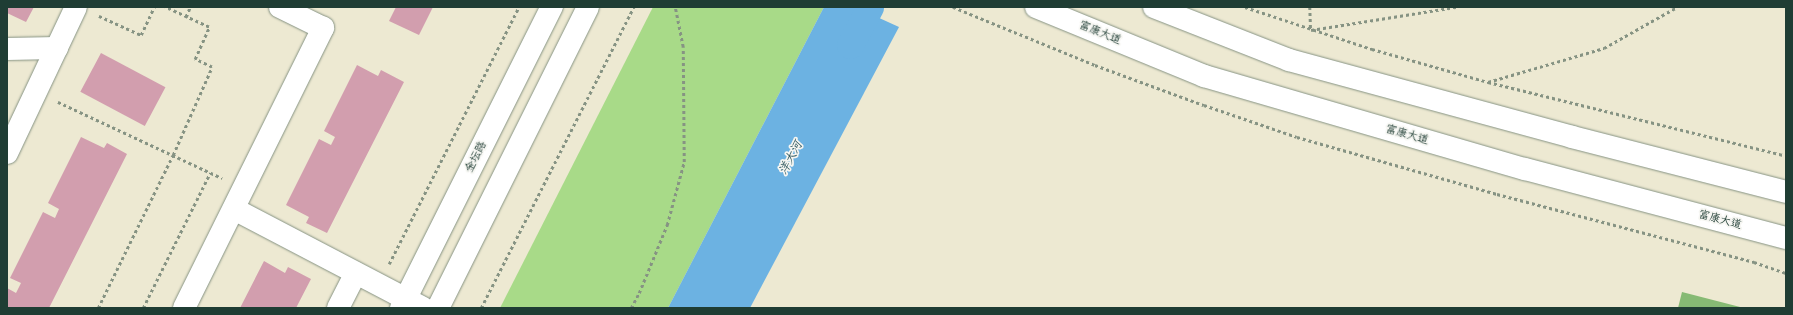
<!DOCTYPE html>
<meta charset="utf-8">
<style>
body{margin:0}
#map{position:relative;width:1793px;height:315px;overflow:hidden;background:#ede9d2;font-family:"Architects Daughter","LXGW WenKai TC",sans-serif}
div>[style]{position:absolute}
.green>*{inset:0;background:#a8da88}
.forest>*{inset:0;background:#86ba74}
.water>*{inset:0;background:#6cb2e2}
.canal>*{height:27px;margin:-13.5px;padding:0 13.5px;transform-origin:13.5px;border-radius:13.5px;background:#6cb2e2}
.building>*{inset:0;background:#d29eae;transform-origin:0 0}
.path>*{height:2.5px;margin-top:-1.25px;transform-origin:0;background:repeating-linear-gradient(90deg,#869383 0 3px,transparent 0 6px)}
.roads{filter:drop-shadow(0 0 1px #869383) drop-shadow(0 0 1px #869383)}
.minor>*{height:22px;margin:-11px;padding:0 11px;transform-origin:11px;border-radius:11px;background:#fff}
span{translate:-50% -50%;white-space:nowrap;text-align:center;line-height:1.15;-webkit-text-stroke:3.5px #f6f6f2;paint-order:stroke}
.street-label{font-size:11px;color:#1f3d34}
.water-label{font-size:12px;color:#325a60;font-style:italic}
.frame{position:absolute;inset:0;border:8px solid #1f3d34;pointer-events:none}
</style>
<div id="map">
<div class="green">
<div style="clip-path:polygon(653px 7px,824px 7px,668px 308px,500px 308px)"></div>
</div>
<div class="forest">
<div style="clip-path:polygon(1682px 292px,1744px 308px,1678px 308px)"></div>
</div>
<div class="water">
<div style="clip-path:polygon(824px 7px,855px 7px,899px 27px,750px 308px,668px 308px)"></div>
</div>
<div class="canal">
<div style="left:850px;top:45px;width:43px;rotate:-62.2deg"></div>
</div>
<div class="building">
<div style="clip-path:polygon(7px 7px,34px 7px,26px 22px,7px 13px)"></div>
<div style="clip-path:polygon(396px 7px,433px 7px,419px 35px,389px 21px)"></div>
<div style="left:101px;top:53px;width:73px;height:44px;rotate:28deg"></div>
<div style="clip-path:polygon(357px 65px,378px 76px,381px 70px,404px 82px,327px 233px,306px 223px,309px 217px,286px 205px,319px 139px,331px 145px,335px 137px,324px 131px)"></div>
<div style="clip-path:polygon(81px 137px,104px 148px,107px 143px,127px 154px,49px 308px,7px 308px,7px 288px,16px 293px,21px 283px,10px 278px,43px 212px,55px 218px,59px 209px,48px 203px)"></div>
<div style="clip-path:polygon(264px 261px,285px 273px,288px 267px,311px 279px,296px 308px,240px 308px)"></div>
</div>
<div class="path">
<div style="left:953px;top:7px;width:153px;rotate:22.2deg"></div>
<div style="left:1095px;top:65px;width:116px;rotate:20.2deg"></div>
<div style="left:1204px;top:105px;width:98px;rotate:19deg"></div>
<div style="left:1297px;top:137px;width:208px;rotate:15.9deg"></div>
<div style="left:1497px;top:194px;width:266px;rotate:14.8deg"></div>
<div style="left:1754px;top:262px;width:34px;rotate:19deg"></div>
<div style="left:1245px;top:7px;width:134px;rotate:18.3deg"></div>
<div style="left:1372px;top:49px;width:121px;rotate:15.9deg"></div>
<div style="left:1488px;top:82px;width:307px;rotate:13.9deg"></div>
<div style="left:1310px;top:7px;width:23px;rotate:88deg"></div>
<div style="left:1311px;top:30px;width:148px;rotate:-9deg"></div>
<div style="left:99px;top:16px;width:46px;rotate:24.3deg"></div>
<div style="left:141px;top:35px;width:31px;rotate:-65deg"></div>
<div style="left:186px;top:17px;width:11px;rotate:-68deg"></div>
<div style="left:1488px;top:82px;width:121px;rotate:-16.3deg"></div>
<div style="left:1604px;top:48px;width:84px;rotate:-29.3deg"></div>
<div style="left:58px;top:102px;width:181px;rotate:24.9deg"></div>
<div style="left:389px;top:264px;width:288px;rotate:-63.2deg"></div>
<div style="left:98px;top:308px;width:170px;rotate:-63.9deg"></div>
<div style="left:173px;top:155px;width:96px;rotate:-66.1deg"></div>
<div style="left:212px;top:67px;width:19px;rotate:-155deg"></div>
<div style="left:195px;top:59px;width:35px;rotate:-66deg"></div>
<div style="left:209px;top:27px;width:48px;rotate:-155.6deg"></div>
<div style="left:143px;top:308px;width:151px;rotate:-63.6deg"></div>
<div style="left:481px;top:308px;width:338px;rotate:-63.1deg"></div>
<div style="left:631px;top:308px;width:17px;rotate:-62deg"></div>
<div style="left:639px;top:293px;width:74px;rotate:-67.6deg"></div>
<div style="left:667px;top:225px;width:65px;rotate:-74.9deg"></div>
<div style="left:684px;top:162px;width:115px;rotate:-90.5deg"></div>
<div style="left:683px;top:47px;width:41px;rotate:-101.3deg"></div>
</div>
<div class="roads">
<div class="minor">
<div style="left:1036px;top:7px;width:182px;rotate:22.3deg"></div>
<div style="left:1204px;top:76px;width:334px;rotate:16.2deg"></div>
<div style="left:1525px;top:169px;width:270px;rotate:14.8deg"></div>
<div style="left:1154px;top:7px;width:145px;rotate:21.4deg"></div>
<div style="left:1289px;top:60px;width:293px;rotate:15.2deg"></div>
<div style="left:1572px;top:137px;width:221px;rotate:14.4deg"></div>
<div style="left:7px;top:49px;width:50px;rotate:-1.1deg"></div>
<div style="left:7px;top:153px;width:161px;rotate:-64.7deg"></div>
<div style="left:234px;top:209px;width:213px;rotate:27.6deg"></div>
<div style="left:184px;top:308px;width:313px;rotate:-63.6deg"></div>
<div style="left:323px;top:28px;width:48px;rotate:-154deg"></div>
<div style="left:338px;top:308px;width:39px;rotate:-63deg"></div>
<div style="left:401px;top:308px;width:337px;rotate:-63.4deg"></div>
<div style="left:438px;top:308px;width:336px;rotate:-63.5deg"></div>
</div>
</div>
<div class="street-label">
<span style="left:1100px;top:33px;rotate:22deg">富康大道</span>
<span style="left:1407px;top:135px;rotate:16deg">富康大道</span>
<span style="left:476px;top:157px;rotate:-63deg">金坛路</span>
<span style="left:1720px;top:220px;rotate:15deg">富康大道</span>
</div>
<div class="water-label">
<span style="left:791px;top:158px;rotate:-62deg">洋大河</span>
</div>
<div class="frame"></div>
</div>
